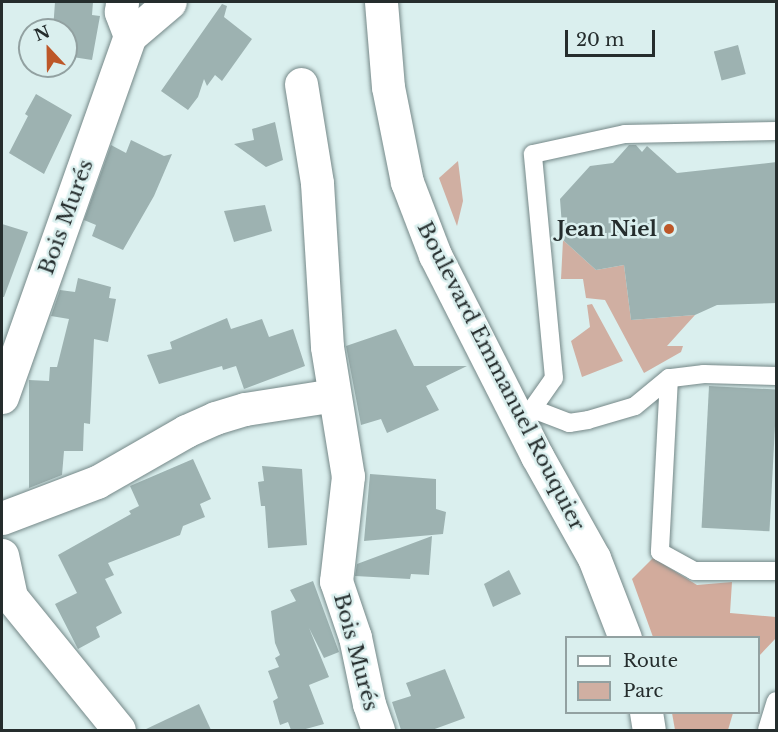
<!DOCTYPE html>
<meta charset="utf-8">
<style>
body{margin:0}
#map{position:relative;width:778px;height:732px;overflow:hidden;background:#daefee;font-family:"Libre Baskerville",serif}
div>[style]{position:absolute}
.green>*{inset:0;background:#d0afa2}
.forest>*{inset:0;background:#d2ab9c}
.building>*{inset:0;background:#9db2b1;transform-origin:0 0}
.roads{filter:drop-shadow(0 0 2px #758888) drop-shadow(0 0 2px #758888)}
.service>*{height:18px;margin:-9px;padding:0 9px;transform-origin:9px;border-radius:9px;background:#fff}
.minor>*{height:33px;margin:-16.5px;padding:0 16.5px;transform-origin:16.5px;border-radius:16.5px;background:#fff}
.tertiary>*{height:33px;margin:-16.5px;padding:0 16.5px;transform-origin:16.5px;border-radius:16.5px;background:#fff}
.dots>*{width:16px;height:16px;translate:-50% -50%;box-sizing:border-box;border:3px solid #daefee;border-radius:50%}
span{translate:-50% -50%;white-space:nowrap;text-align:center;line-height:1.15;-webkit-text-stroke:5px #daefee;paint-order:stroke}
.street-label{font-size:21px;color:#252d2d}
.poi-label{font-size:21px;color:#252d2d;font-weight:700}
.right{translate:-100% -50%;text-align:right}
.frame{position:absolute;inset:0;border:3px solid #252d2d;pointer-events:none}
.legend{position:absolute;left:565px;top:636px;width:195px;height:78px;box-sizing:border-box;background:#daefee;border:2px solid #92a1a1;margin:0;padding:8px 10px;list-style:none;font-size:18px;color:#252d2d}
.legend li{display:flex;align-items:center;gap:12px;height:30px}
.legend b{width:30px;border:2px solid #92a1a1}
.north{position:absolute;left:18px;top:18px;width:60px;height:60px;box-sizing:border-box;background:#daefee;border:2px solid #92a1a1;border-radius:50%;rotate:338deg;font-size:16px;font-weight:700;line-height:24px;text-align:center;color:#252d2d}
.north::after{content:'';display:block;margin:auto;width:21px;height:27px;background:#bd5728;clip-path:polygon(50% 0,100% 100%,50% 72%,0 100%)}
.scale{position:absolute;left:565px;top:30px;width:90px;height:27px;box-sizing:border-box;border:3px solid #252d2d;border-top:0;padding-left:8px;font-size:18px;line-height:21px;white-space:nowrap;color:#252d2d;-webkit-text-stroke:4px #daefee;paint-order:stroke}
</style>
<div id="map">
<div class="green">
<div style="clip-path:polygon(458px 161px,463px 201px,457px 226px,439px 178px)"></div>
<div style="clip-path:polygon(563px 240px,596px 270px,624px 265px,631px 320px,695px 315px,667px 346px,683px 346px,681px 352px,644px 373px,605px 300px,586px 298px,583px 279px,561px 279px)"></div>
<div style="clip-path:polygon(592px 304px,623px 361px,582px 377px,571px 341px,590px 327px,587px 305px)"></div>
</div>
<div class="forest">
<div style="clip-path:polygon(653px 558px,697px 585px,732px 582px,730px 613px,776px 617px,776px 638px,759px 656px,758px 638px,653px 637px,632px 579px)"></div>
<div style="clip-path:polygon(672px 713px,672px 712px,733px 713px,728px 730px,675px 730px)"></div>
</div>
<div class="building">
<div style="clip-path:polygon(55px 2px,93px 2px,92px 15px,100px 16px,92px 60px,66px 56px,66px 30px,53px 30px)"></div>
<div style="clip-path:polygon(222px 4px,227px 6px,224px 17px,252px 39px,222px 81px,215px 75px,207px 86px,204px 79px,198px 97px,188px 110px,161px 91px)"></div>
<div style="left:738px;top:45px;width:30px;height:25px;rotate:75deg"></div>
<div style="clip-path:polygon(36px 94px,72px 115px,44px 174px,9px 153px,28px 116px,25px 114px)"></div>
<div style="clip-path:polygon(275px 122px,283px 160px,266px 167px,234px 144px,254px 140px,252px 129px)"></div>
<div style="clip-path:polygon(131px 140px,164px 156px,172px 154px,154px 196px,123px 250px,92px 236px,96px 225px,84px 220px,111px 145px,126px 153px)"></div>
<div style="clip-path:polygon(629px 145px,636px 145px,642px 152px,647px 146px,677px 173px,777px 162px,777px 303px,717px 305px,695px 315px,631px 320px,624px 265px,596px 270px,563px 240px,560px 199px,590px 166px,613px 163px)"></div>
<div style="clip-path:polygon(265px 205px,272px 231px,234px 242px,224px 211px)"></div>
<div style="clip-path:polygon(2px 224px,28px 232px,4px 297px,2px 297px)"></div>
<div style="clip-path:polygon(78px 278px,111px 287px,109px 298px,116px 299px,108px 342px,94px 339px,90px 424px,84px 423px,83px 451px,64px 451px,62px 475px,29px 488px,29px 380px,49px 381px,50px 367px,57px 367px,69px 319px,51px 316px,60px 290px,75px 292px)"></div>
<div style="clip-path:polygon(227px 318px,231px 329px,262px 319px,269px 337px,293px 329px,305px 366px,244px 389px,236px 366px,223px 370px,222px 366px,159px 384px,147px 355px,172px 349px,170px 342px)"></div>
<div style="clip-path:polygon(396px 329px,414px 366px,467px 366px,426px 386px,439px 410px,387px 433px,381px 419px,361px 425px,346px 346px)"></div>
<div style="left:709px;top:386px;width:68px;height:142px;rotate:3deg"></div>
<div style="clip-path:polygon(193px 459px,211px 499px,200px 504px,205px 517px,183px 526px,180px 535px,108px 563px,114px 575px,105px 579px,122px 613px,96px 627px,100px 637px,78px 649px,55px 604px,77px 593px,58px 555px,131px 514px,129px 511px,139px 506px,130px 486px)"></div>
<div style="clip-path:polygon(262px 466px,302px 469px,307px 545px,268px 548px,265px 506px,261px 506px,258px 482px,264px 481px)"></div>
<div style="clip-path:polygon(370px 474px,436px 479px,436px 509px,446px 512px,443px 534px,364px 541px)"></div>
<div style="clip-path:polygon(432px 536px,429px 575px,411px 574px,410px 579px,355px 576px,357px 564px)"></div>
<div style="clip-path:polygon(509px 570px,521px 594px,493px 607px,484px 584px)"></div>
<div style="clip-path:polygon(313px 581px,339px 652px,324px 658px,309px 628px,329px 677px,309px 685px,324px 724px,302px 730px,291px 730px,288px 722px,280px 725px,273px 701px,278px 698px,268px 671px,279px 667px,275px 658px,280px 655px,275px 643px,271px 611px,296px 601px,290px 590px)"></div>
<div style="clip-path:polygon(445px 669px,465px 718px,432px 730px,401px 730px,392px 702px,411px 696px,406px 683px)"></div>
<div style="clip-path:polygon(199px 704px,211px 730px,144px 730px)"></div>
</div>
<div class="roads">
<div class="service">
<div style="left:776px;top:376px;width:72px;rotate:-178.4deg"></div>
<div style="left:704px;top:374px;width:35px;rotate:173deg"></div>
<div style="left:669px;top:378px;width:174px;rotate:93deg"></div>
<div style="left:660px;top:552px;width:39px;rotate:29deg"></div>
<div style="left:694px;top:571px;width:82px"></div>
<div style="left:533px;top:409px;width:39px;rotate:21deg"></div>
<div style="left:569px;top:423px;width:19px;rotate:-9deg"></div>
<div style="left:588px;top:420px;width:49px;rotate:-16.6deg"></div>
<div style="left:635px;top:406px;width:44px;rotate:-39.5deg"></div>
<div style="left:521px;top:425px;width:57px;rotate:-54.9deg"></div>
<div style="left:554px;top:378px;width:225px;rotate:-95.4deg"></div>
<div style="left:533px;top:154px;width:94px;rotate:-12.3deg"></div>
<div style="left:625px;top:134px;width:151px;rotate:-1.1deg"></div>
<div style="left:767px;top:730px;width:30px;rotate:-73deg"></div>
</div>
<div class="minor">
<div style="left:130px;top:36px;width:52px;rotate:-40.4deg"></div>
<div style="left:301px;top:84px;width:100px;rotate:80.8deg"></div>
<div style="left:317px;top:183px;width:164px;rotate:86.5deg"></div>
<div style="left:327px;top:347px;width:131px;rotate:80.8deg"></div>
<div style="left:348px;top:476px;width:106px;rotate:96.5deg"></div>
<div style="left:336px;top:581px;width:59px;rotate:71.3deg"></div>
<div style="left:355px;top:637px;width:68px;rotate:78.2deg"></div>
<div style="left:369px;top:704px;width:28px;rotate:71deg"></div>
<div style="left:2px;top:397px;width:383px;rotate:-70.5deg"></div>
<div style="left:130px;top:36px;width:26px;rotate:-111deg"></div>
<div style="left:121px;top:12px;width:10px;rotate:-84deg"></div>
<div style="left:2px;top:518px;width:102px;rotate:-20.8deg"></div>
<div style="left:97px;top:482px;width:103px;rotate:-29.8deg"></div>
<div style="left:186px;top:431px;width:32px;rotate:-24deg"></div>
<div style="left:215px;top:418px;width:31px;rotate:-17deg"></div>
<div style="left:245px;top:409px;width:90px;rotate:-8.9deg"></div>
<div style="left:2px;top:555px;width:43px;rotate:77.9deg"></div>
<div style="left:11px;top:597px;width:171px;rotate:50.9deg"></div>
</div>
<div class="tertiary">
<div style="left:381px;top:2px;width:85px;rotate:85.3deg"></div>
<div style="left:388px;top:87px;width:97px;rotate:78.7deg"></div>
<div style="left:407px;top:182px;width:78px;rotate:69deg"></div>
<div style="left:435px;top:255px;width:225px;rotate:63.1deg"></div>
<div style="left:537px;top:456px;width:117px;rotate:60.8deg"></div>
<div style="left:594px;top:558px;width:86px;rotate:68.8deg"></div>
<div style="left:646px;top:712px;width:18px;rotate:81deg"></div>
</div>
</div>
<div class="dots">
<div style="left:669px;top:229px;background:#bd5728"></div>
</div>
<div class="street-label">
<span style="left:66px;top:217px;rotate:-70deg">Bois Murés</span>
<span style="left:501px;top:376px;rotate:63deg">Boulevard Emmanuel Rouquier</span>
<span style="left:356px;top:652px;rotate:75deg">Bois Murés</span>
</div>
<div class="poi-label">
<span class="right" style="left:657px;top:229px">Jean Niel</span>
</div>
<div class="frame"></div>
<ul class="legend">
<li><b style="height:8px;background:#fff"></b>Route</li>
<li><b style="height:16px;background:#d0afa2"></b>Parc</li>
</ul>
<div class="north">N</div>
<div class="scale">20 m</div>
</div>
